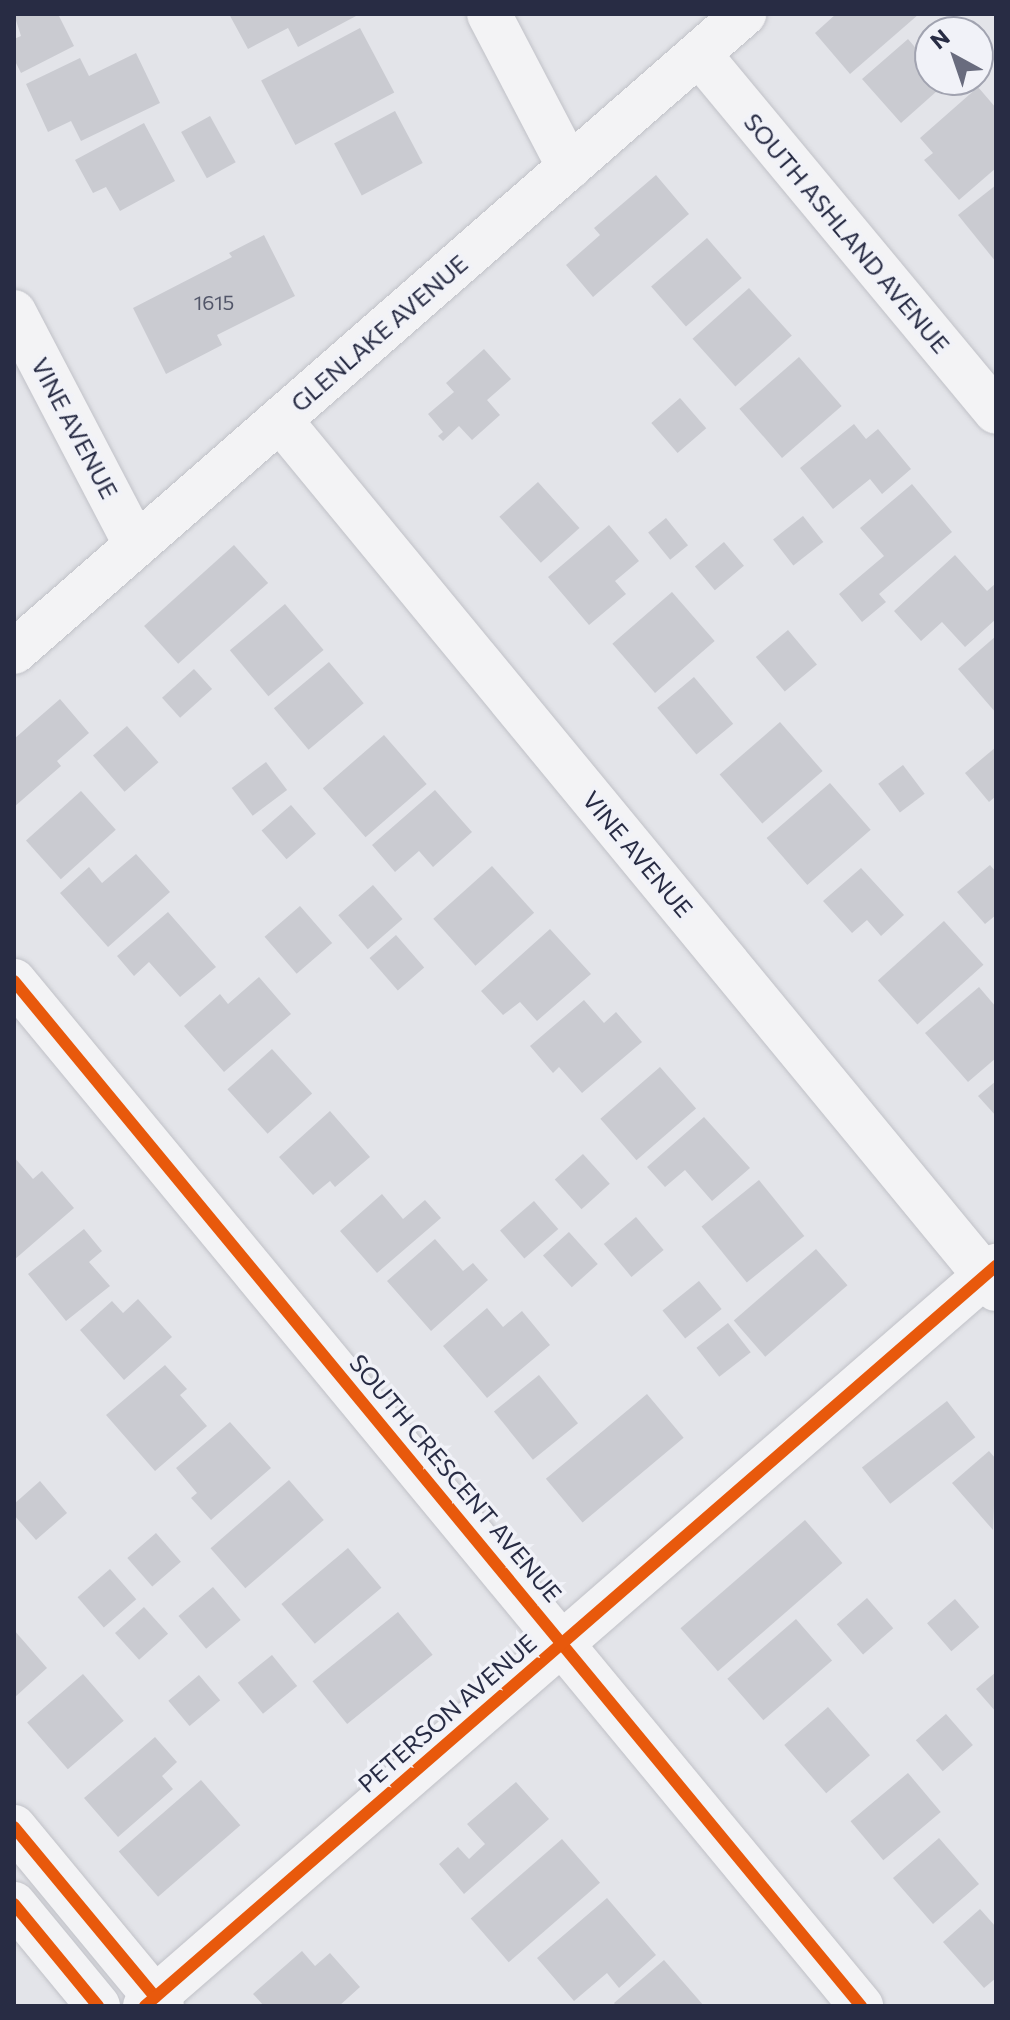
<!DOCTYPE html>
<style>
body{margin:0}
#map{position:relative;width:1010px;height:2020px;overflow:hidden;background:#e3e4e9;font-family:Commissioner,sans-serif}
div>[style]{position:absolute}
.building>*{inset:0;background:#cacbd1;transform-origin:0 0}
.roads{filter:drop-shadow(0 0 2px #c0c1c7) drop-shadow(0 0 2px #c0c1c7)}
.minor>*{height:44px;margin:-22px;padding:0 22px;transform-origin:22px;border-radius:22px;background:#f3f3f5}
.cycleway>*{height:12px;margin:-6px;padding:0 6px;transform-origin:6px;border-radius:6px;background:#e8590c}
span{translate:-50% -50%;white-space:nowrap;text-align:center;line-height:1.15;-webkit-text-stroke:7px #f1f2f8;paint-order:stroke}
.number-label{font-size:20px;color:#525669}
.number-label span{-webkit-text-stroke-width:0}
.street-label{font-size:24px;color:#282c44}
.frame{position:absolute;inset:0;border:16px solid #282c44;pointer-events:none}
.north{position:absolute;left:914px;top:16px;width:80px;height:80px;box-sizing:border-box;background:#f1f2f8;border:2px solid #a1a3b0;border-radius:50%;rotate:320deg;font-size:22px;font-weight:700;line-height:32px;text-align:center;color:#282c44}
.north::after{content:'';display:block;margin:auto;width:28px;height:36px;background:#696c7e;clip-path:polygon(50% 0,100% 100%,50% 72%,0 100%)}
</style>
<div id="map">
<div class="building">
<div style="clip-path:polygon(14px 14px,58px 14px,74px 46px,21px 73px,14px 59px,14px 39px,21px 36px)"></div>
<div style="clip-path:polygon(229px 14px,355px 14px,356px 16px,298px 47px,288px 28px,248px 49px)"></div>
<div style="clip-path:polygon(836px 14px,919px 14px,850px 74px,815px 33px)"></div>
<div style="left:360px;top:28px;width:73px;height:112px;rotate:62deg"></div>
<div style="clip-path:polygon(908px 39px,930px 65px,930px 80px,946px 83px,901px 123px,862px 79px)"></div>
<div style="clip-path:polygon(136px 53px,160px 103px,81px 141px,71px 121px,48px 132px,26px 84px,80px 58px,89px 76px)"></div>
<div style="clip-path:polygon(978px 87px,996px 108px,996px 168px,959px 200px,924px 160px,933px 153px,920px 138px)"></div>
<div style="left:395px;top:111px;width:59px;height:69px;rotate:62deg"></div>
<div style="left:210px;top:116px;width:53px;height:33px;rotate:61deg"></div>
<div style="clip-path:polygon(144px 123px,175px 181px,120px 211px,106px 187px,93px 193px,75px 160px)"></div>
<div style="clip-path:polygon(656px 175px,689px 214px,593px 297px,566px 265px,600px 235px,594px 228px)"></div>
<div style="clip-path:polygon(996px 185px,996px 262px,958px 215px)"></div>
<div style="clip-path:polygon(264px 235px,295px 296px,217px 335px,222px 345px,166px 374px,133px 308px,232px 257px,229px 253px)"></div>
<div style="left:707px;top:238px;width:53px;height:74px;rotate:49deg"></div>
<div style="left:749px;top:288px;width:64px;height:76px;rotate:48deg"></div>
<div style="clip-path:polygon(484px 349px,511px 379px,487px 400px,500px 415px,472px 440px,459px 426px,443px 441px,438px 436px,443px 432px,428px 414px,454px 392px,446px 383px)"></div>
<div style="left:799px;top:357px;width:65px;height:79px;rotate:49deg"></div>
<div style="left:680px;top:398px;width:40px;height:38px;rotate:49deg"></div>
<div style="clip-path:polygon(854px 424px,866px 439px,878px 429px,911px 469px,882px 494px,870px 479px,833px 509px,800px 468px)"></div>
<div style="left:538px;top:482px;width:62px;height:52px;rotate:48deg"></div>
<div style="clip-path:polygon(912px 484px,952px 532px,879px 594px,886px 602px,862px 622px,839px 594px,884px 556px,860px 528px)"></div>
<div style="left:803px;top:516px;width:33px;height:38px;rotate:52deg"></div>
<div style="left:666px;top:518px;width:35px;height:23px;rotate:51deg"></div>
<div style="clip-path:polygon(609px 525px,639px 561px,615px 581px,626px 594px,589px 625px,548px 577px)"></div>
<div style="left:724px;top:542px;width:31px;height:38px;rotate:50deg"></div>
<div style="left:234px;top:545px;width:51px;height:121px;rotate:48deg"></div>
<div style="clip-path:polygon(955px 555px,987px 591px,996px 583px,996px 619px,965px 647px,942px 622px,921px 641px,894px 611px)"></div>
<div style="left:672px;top:592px;width:65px;height:79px;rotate:49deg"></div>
<div style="left:285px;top:604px;width:60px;height:72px;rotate:50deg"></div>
<div style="left:788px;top:630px;width:45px;height:42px;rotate:50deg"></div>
<div style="clip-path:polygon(996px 636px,996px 713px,958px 669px)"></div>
<div style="left:329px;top:662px;width:54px;height:72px;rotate:50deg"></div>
<div style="left:194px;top:669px;width:27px;height:43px;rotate:48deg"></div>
<div style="left:694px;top:677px;width:61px;height:48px;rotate:50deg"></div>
<div style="clip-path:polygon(60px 699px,89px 733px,57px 761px,61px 766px,14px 807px,14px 739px)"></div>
<div style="left:780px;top:722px;width:65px;height:80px;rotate:49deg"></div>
<div style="left:127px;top:726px;width:48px;height:45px;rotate:49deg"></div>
<div style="left:384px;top:735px;width:65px;height:81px;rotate:49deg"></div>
<div style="clip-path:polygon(996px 747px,996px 796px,989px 802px,965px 773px)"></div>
<div style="left:266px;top:762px;width:35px;height:43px;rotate:53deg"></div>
<div style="left:903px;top:765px;width:36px;height:31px;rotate:53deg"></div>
<div style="left:830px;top:783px;width:62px;height:84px;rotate:49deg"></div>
<div style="clip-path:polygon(435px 790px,472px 832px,433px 867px,419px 851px,395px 872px,372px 845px)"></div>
<div style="left:81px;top:791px;width:52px;height:74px;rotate:48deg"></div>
<div style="left:291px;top:805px;width:38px;height:39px;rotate:49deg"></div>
<div style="clip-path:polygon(136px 854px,170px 892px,108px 947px,60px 893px,89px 867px,102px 883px)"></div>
<div style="clip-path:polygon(990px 865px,996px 872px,996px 915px,985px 924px,957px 892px)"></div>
<div style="left:492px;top:866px;width:63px;height:79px;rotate:48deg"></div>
<div style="clip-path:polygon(861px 868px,904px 915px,881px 936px,867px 920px,852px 933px,823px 901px)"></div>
<div style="left:373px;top:885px;width:45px;height:46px;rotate:49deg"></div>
<div style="left:300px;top:906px;width:49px;height:47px;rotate:49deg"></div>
<div style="clip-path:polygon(168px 912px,216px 967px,180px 997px,149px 962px,134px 976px,117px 956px)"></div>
<div style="left:944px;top:921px;width:59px;height:89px;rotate:48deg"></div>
<div style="clip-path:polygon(550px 929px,591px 974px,537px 1021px,520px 1002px,503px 1015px,481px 991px)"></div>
<div style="left:396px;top:935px;width:43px;height:35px;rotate:49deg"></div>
<div style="clip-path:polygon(259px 977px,291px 1014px,224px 1072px,184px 1026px,220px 994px,228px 1004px)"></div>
<div style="clip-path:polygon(979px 987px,996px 1007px,996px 1058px,968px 1082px,925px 1033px)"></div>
<div style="clip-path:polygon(584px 1000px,604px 1023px,616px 1012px,642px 1042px,582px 1093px,559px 1067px,553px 1073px,530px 1046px)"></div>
<div style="left:272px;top:1049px;width:60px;height:60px;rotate:48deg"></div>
<div style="left:660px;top:1067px;width:55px;height:79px;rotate:49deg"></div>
<div style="clip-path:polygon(996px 1081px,996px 1116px,978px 1096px)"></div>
<div style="clip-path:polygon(330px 1111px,370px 1157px,335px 1187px,330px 1181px,313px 1195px,279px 1157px)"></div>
<div style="clip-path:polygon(704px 1117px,750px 1168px,712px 1201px,685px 1170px,665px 1187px,647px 1167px)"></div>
<div style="left:583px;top:1154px;width:40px;height:38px;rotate:48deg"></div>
<div style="clip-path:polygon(14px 1157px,33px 1179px,42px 1171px,74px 1208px,14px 1260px)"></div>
<div style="left:759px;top:1180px;width:72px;height:74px;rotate:51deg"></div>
<div style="clip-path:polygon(382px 1194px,403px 1219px,425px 1200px,441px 1218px,377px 1273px,340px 1231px)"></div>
<div style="left:534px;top:1201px;width:37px;height:45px;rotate:49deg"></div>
<div style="left:636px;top:1217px;width:43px;height:42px;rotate:50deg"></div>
<div style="clip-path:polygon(84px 1229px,102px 1251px,89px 1262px,110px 1286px,66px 1321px,28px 1274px)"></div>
<div style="left:569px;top:1232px;width:43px;height:35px;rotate:48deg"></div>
<div style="clip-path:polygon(435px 1239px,463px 1271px,473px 1263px,488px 1280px,431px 1331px,387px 1281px)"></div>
<div style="left:816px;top:1249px;width:48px;height:109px;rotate:49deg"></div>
<div style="left:699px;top:1281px;width:36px;height:47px;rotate:51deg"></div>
<div style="clip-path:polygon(138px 1299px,172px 1337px,124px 1380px,80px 1330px,112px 1301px,123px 1313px)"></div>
<div style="clip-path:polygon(487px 1308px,503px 1327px,522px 1311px,550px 1345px,487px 1398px,443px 1346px)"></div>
<div style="left:728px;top:1323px;width:37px;height:40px;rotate:52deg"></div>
<div style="clip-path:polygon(165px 1365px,187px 1389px,180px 1395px,207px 1426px,155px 1471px,106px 1415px)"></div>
<div style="left:539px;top:1375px;width:62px;height:58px;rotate:51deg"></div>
<div style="left:647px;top:1394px;width:57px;height:132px;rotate:50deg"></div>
<div style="left:947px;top:1401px;width:46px;height:108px;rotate:52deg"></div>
<div style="clip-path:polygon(230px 1422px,271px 1468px,211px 1520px,191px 1498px,197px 1493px,176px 1468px)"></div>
<div style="clip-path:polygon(989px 1451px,996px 1459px,993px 1530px,952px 1483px)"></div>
<div style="left:289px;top:1480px;width:53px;height:104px;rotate:49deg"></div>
<div style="clip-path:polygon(40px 1481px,67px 1513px,36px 1540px,14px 1515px,14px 1504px)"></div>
<div style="left:805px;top:1520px;width:57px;height:165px;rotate:49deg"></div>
<div style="left:156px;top:1533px;width:38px;height:38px;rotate:49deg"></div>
<div style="left:348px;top:1548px;width:52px;height:87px;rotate:50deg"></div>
<div style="left:110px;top:1569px;width:40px;height:43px;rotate:49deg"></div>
<div style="left:213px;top:1587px;width:43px;height:45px;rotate:50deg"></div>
<div style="left:867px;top:1598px;width:40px;height:40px;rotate:49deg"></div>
<div style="left:955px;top:1599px;width:37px;height:37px;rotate:49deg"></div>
<div style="left:144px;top:1607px;width:36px;height:39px;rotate:48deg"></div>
<div style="left:398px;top:1612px;width:55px;height:110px;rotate:51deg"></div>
<div style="left:796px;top:1619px;width:55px;height:91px;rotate:49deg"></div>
<div style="clip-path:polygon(14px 1630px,47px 1668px,14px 1698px)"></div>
<div style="left:272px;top:1655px;width:40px;height:44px;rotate:51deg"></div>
<div style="clip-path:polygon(996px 1672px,996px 1712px,976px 1689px)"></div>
<div style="left:83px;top:1674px;width:62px;height:74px;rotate:49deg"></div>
<div style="left:199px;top:1675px;width:33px;height:40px;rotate:50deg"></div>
<div style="left:828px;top:1707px;width:64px;height:58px;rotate:49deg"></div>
<div style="left:946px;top:1714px;width:41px;height:40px;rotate:49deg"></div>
<div style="clip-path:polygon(155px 1737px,177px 1762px,162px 1776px,173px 1789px,118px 1837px,84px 1798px)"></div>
<div style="left:908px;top:1773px;width:51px;height:75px;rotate:50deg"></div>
<div style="left:201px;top:1780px;width:60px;height:109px;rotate:49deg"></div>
<div style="clip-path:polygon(516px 1782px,549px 1819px,464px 1894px,439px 1864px,458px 1847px,469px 1859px,485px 1844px,467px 1824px)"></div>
<div style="left:939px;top:1838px;width:61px;height:61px;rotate:49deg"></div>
<div style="left:562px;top:1839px;width:58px;height:121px;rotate:49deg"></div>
<div style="clip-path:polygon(607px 1898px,656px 1955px,619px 1988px,607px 1973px,574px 2001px,537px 1958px)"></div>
<div style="clip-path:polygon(980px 1909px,996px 1927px,996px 1978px,984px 1988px,943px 1942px)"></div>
<div style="clip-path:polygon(302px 1951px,315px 1966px,330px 1953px,360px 1987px,339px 2006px,264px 2006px,253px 1994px)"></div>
<div style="clip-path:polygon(664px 1960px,704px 2006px,616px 2006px,614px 2003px)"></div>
</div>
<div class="roads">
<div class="minor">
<div style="left:489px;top:14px;width:173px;rotate:62.4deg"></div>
<div style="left:699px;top:54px;width:465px;rotate:50.3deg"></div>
<div style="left:14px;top:312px;width:263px;rotate:62.4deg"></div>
<div style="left:280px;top:420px;width:1126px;rotate:50.51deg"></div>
<div style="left:14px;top:652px;width:970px;rotate:-41.15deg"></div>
<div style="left:14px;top:981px;width:1330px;rotate:50.43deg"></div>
<div style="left:14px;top:1827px;width:232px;rotate:50.4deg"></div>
<div style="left:14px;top:1904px;width:132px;rotate:50.5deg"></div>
<div style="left:145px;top:2006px;width:1128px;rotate:-41.01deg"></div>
</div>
</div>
<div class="cycleway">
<div style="left:14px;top:981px;width:1330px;rotate:50.43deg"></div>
<div style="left:14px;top:1827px;width:221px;rotate:50.3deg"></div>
<div style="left:14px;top:1904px;width:132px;rotate:50.5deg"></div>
<div style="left:145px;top:2006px;width:1128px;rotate:-41.01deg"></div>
</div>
<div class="number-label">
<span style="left:214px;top:302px">1615</span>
</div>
<div class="street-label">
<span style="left:847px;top:233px;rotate:50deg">SOUTH ASHLAND AVENUE</span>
<span style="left:379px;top:333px;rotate:-41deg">GLENLAKE AVENUE</span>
<span style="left:75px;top:428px;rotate:62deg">VINE AVENUE</span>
<span style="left:638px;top:854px;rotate:50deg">VINE AVENUE</span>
<span style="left:456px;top:1478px;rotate:50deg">SOUTH CRESCENT AVENUE</span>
<span style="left:447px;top:1713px;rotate:-41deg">PETERSON AVENUE</span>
</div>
<div class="frame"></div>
<div class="north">N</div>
</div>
